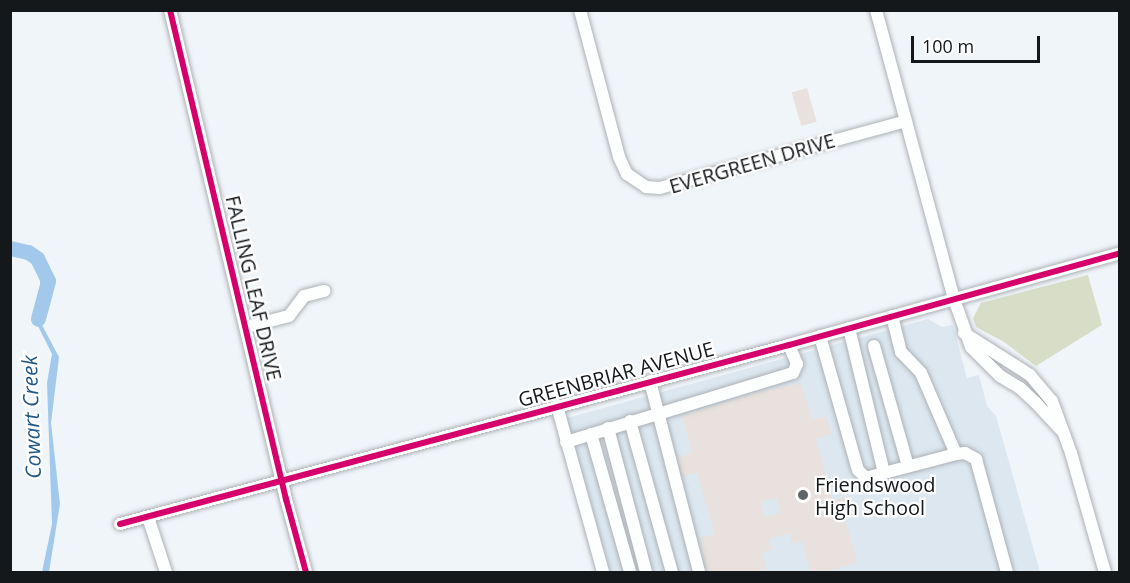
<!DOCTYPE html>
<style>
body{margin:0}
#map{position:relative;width:1130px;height:583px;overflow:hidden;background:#f0f5fa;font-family:"Open Sans",sans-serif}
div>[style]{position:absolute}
.built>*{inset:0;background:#dce7f0}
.green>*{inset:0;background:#d8ddc8}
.water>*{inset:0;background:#a2c8eb}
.river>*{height:15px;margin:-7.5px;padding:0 7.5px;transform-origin:7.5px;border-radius:7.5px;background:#a2c8eb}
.building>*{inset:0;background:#e8e1dd;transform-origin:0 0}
.roads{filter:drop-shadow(0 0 2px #adb1b5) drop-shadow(0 0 2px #adb1b5)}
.minor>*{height:12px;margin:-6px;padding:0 6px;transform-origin:6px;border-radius:6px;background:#fdfefe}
.cycleway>*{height:6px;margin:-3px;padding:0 3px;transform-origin:3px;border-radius:3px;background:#d6006c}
.dots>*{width:16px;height:16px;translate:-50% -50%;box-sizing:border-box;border:3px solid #fff;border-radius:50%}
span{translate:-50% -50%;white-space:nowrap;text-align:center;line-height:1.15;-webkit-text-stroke:4.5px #fff;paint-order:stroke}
.street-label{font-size:20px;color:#14181a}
.poi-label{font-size:20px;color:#14181a}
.left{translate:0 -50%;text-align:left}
.water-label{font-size:21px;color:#1f5886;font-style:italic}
.frame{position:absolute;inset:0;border:12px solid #14181a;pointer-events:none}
.scale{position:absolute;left:911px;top:36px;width:129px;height:27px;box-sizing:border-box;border:3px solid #14181a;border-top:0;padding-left:8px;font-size:18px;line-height:21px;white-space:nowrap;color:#14181a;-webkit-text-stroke:4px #fff;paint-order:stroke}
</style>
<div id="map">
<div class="built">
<div style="clip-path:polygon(928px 319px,942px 327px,953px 325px,967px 378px,979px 375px,987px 406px,996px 416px,1040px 572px,610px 572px,567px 418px)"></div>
</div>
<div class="green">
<div style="clip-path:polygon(1088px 275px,1102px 325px,1036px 366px,1004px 342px,976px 327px,973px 318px,981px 303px)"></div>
</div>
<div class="water">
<div style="clip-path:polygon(10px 245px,31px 250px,41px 261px,46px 275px,42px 325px,59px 357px,51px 423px,60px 504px,49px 572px,42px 572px,52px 524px,47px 383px,52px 354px,35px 320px,40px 295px,40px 266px,11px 250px)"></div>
</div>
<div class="river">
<div style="left:10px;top:248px;width:18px;rotate:13deg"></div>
<div style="left:28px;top:252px;width:11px;rotate:34deg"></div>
<div style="left:37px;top:258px;width:25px;rotate:64deg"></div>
<div style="left:48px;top:281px;width:39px;rotate:105deg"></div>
</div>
<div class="building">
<div style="left:807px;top:88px;width:35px;height:16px;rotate:74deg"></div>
<div style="clip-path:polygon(evenodd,801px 383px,812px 420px,826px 416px,832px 434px,816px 439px,833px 501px,849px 496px,854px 515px,845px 518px,857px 563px,823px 573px,811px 573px,802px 541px,792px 544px,789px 533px,769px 539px,772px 550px,762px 552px,767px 573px,707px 573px,700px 538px,715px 534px,697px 472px,683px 477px,678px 457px,692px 453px,682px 416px,763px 391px,801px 383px,777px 498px,781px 513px,765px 517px,761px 502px,777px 498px)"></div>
</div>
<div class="roads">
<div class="minor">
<div style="left:170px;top:10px;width:503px;rotate:76.66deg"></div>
<div style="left:286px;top:499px;width:76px;rotate:74.7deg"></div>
<div style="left:580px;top:10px;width:152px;rotate:75.1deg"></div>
<div style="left:619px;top:157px;width:19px;rotate:65deg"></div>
<div style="left:627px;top:174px;width:23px;rotate:34deg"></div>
<div style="left:646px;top:187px;width:14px;rotate:4deg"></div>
<div style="left:660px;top:188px;width:255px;rotate:-15.2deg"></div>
<div style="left:876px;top:10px;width:299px;rotate:74.9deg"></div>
<div style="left:954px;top:299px;width:51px;rotate:70.5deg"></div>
<div style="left:971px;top:347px;width:41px;rotate:45deg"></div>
<div style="left:1000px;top:376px;width:23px;rotate:31deg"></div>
<div style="left:1020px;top:388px;width:21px;rotate:43deg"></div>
<div style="left:1035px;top:402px;width:41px;rotate:47deg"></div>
<div style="left:892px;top:316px;width:37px;rotate:76deg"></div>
<div style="left:901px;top:352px;width:29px;rotate:46deg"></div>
<div style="left:921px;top:373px;width:88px;rotate:66.6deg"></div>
<div style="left:246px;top:327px;width:44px;rotate:-14.3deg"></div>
<div style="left:289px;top:316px;width:25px;rotate:-53deg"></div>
<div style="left:304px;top:296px;width:21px;rotate:-14deg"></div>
<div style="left:964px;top:333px;width:78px;rotate:32.5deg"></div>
<div style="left:1030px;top:375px;width:34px;rotate:50deg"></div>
<div style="left:1052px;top:401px;width:55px;rotate:69.9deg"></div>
<div style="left:1071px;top:453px;width:124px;rotate:74.1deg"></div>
<div style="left:820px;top:336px;width:139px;rotate:74.2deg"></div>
<div style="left:858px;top:470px;width:11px;rotate:45deg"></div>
<div style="left:866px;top:478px;width:19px;rotate:-16deg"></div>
<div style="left:884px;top:473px;width:149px;rotate:-103.6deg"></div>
<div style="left:874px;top:346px;width:125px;rotate:74.2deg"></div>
<div style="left:650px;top:381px;width:197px;rotate:75.6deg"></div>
<div style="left:557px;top:406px;width:172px;rotate:74.5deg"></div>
<div style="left:630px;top:421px;width:157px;rotate:74.5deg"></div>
<div style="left:608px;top:428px;width:149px;rotate:75.2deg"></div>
<div style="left:591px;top:434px;width:143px;rotate:74.2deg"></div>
<div style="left:566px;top:442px;width:237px;rotate:-16.9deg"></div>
<div style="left:793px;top:373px;width:10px;rotate:-66deg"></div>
<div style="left:797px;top:364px;width:21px;rotate:-113deg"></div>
<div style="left:884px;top:473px;width:74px;rotate:-14.8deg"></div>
<div style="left:956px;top:454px;width:9px;rotate:-6deg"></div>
<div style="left:965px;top:453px;width:13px;rotate:29deg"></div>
<div style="left:976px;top:459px;width:117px;rotate:74.7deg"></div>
<div style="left:148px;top:517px;width:58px;rotate:71.9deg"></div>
<div style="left:120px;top:524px;width:693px;rotate:-14.98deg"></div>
<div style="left:789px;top:345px;width:344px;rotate:-15.5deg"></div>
</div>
</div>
<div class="cycleway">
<div style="left:170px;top:10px;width:503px;rotate:76.66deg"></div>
<div style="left:286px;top:499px;width:76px;rotate:74.7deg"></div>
<div style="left:120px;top:524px;width:693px;rotate:-14.98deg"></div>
<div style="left:789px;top:345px;width:344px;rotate:-15.5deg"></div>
</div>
<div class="dots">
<div style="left:803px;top:495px;background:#616568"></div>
</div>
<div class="street-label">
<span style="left:752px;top:163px;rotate:-16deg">EVERGREEN DRIVE</span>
<span style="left:254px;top:288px;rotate:77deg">FALLING LEAF DRIVE</span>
<span style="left:616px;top:374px;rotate:-15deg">GREENBRIAR AVENUE</span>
</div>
<div class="poi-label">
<span class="left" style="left:815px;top:496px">Friendswood<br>High School</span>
</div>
<div class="water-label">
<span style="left:31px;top:417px;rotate:-92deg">Cowart Creek</span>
</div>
<div class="frame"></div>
<div class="scale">100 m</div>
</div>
